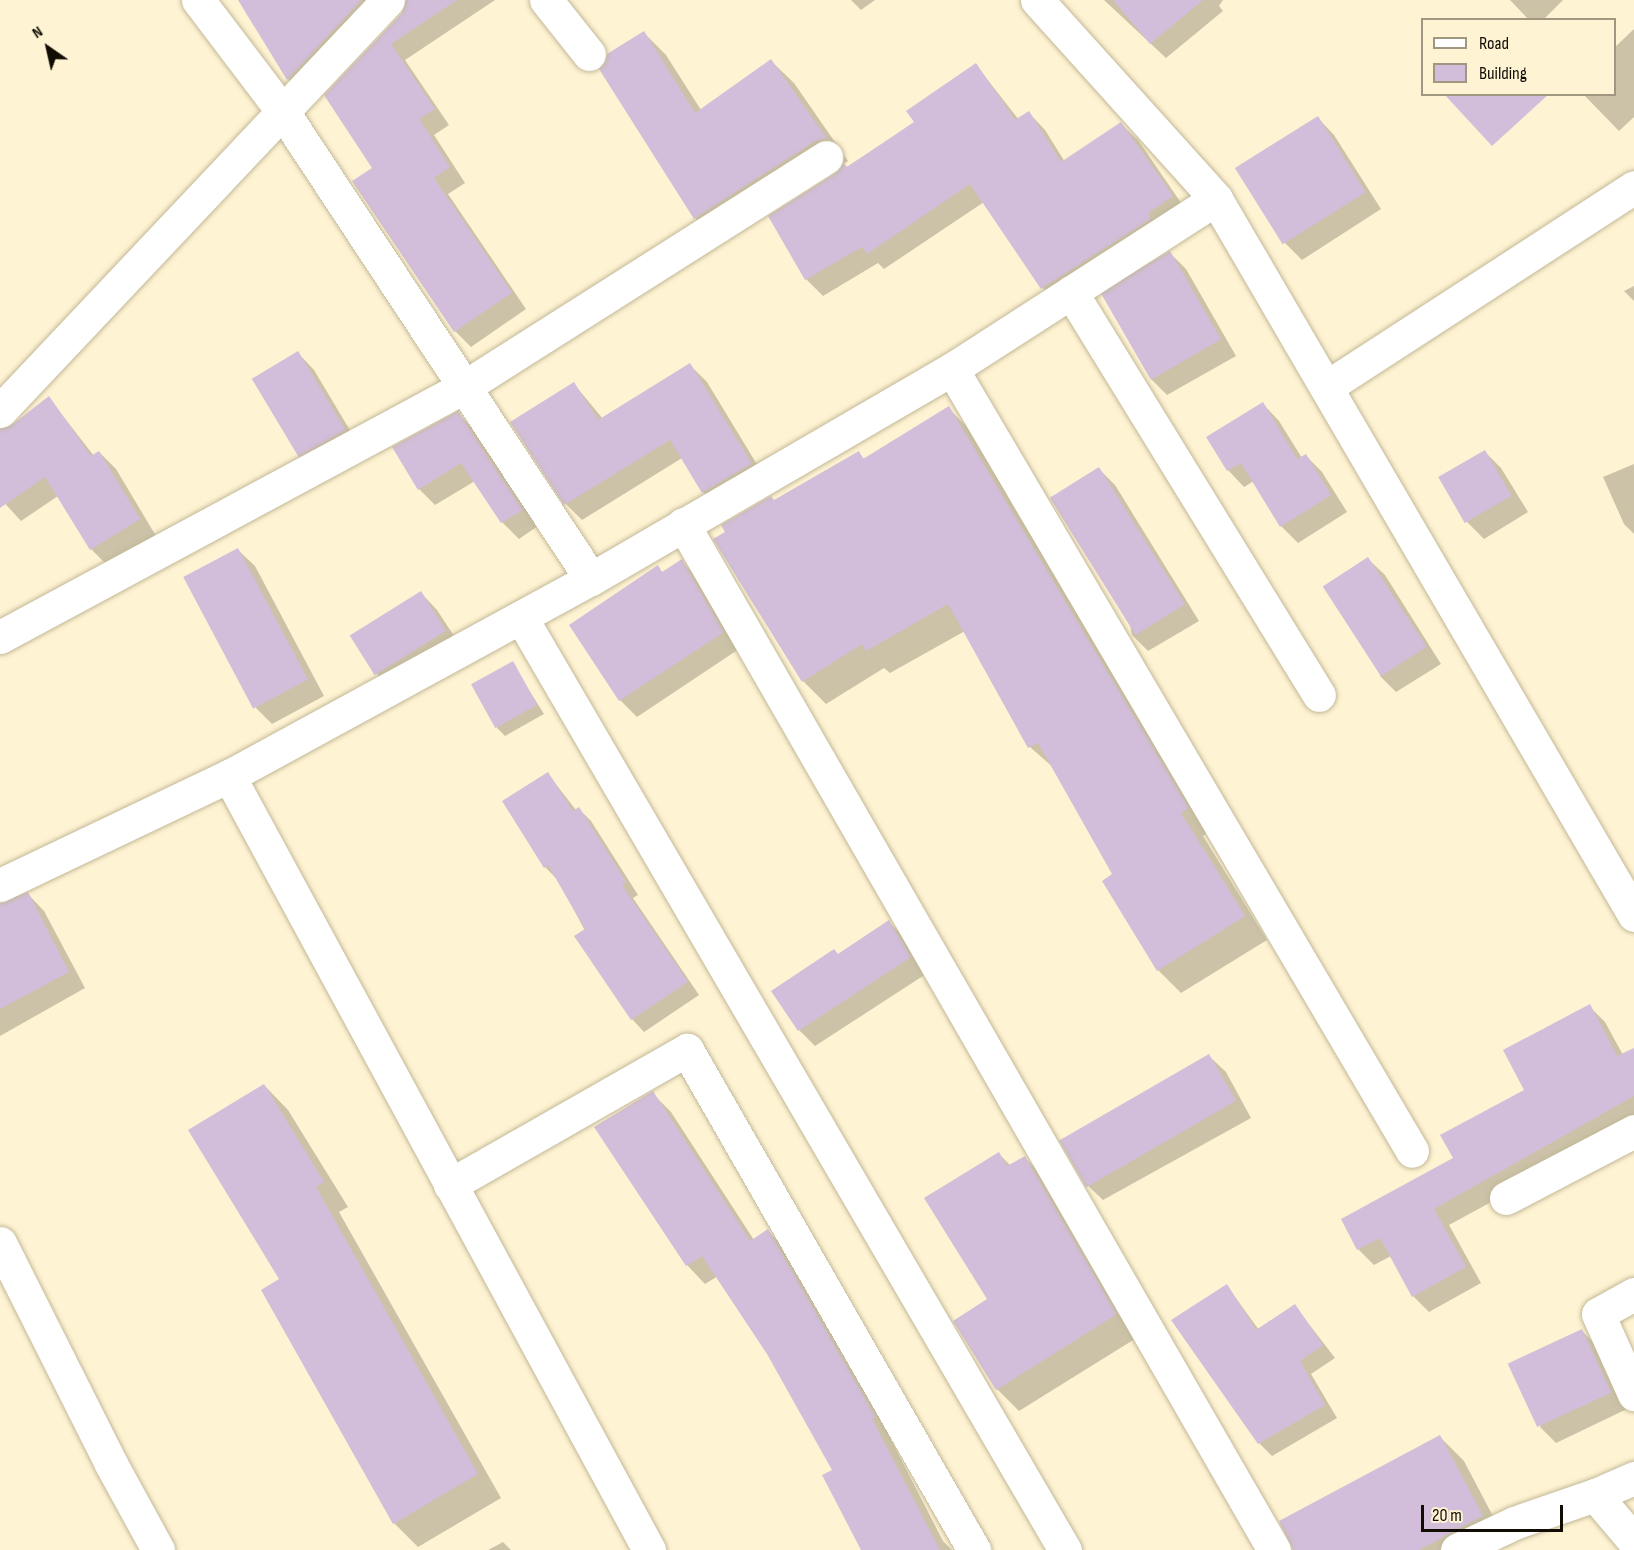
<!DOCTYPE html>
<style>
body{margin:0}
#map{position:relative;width:1634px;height:1550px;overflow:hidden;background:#fef3d2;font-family:"Sofia Sans Condensed",sans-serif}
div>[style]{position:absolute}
.shadow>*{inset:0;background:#0003}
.building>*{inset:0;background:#d2beda;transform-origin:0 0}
.roads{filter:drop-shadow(0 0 2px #c2b898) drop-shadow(0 0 2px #c2b898)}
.minor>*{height:33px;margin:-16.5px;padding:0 16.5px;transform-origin:16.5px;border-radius:16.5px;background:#fff}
span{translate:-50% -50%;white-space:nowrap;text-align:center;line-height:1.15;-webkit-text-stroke:6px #fef3d2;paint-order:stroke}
.legend{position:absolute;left:1421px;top:18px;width:195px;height:78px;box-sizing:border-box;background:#fef3d2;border:2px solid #9f9780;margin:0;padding:8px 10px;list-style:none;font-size:18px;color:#110d04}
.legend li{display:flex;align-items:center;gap:12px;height:30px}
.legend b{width:30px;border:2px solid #9f9780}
.north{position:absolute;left:18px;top:18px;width:60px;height:60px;-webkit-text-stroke:4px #fef3d2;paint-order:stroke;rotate:326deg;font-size:16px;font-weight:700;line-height:24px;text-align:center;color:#110d04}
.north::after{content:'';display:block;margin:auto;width:21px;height:27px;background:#110d04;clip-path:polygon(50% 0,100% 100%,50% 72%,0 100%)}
.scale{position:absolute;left:1421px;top:1505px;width:142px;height:27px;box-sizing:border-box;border:3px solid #110d04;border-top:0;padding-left:8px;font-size:18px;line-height:21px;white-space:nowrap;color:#110d04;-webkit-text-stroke:4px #fef3d2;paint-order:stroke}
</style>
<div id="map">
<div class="shadow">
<div style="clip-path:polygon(240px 0,376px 0,312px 103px,288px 79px)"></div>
<div style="clip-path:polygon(406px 0,495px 0,405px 60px,449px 125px,434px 135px,465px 183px,448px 194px,526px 309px,471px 347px,455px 331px,354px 181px,374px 168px,326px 95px,403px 13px)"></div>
<div style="clip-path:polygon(851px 0,875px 0,861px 10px)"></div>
<div style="clip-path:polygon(1104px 0,1223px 0,1219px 6px,1223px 11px,1166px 58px)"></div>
<div style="clip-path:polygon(1510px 0,1563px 0,1543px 20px,1529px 20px)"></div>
<div style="clip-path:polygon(1634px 29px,1634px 117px,1619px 131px,1583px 94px,1614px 94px,1614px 48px)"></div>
<div style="clip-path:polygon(644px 33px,666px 55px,701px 110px,771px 61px,794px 83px,848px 161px,718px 240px,695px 218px)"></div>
<div style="clip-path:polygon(976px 65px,1019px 120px,1029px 113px,1045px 130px,1065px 162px,1121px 124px,1138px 140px,1188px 213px,1059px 305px,1043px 288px,984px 202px,884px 269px,878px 263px,823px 296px,806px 279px,770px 217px,916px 122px)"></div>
<div style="clip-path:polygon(1318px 118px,1334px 135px,1381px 209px,1302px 260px,1285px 243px,1238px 169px)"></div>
<div style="clip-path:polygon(1170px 253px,1186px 269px,1236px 356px,1167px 395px,1151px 379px)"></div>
<div style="clip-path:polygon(1634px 286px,1634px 301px,1624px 291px)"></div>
<div style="clip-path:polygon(298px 353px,314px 370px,360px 447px,316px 471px,299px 454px)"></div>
<div style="clip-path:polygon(690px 365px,707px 382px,767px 481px,719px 508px,703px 492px,682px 458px,582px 520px,566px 504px,574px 384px,603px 419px)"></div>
<div style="clip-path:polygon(49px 398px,94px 456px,99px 452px,116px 469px,156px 536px,107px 565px,91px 549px,58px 496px,21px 521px,0 498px,0 429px,6px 430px)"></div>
<div style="clip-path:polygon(1263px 404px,1279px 421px,1302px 458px,1306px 456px,1322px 472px,1347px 512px,1298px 543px,1281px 526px,1254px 481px,1244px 487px,1228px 470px)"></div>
<div style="clip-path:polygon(948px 408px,971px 431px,1210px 831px,1203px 836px,1267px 940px,1181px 993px,1158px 970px,1114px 874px,1055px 769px,1030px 747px,965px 631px,890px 673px,884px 668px,826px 704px,803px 681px,775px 501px,859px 453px,865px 460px)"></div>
<div style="clip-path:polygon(458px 413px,474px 430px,538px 526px,519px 539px,502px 522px,475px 481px,435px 505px,419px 489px)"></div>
<div style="clip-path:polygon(1485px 452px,1501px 468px,1528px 512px,1484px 539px,1467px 522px)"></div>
<div style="clip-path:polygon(1634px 464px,1634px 534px,1624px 524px,1603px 477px)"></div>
<div style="clip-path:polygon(1099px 469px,1115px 485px,1199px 621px,1148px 651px,1132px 635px)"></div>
<div style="clip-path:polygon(238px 550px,255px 566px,324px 696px,272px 724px,256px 708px)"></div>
<div style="clip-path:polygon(1368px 559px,1385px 575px,1441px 664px,1396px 692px,1380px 676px)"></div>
<div style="clip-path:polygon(681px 561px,698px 578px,739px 649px,637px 717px,620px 700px,571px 626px,657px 567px,663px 573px)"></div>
<div style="clip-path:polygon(421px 593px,437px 610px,462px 648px,393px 690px,377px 674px,353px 636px)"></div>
<div style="clip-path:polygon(512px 663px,544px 714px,505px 736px,497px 728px)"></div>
<div style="clip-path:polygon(548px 774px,576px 810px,579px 809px,591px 821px,638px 895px,633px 898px,699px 995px,644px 1032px,632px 1019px,558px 880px,545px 867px)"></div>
<div style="clip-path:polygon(28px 894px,44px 911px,85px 988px,0 1036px,0 905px)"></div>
<div style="clip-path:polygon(889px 922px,905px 938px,926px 974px,815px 1046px,799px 1030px,839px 956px)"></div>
<div style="clip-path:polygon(1589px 1006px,1605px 1022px,1623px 1055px,1634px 1049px,1634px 1124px,1449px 1225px,1481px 1283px,1429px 1312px,1413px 1296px,1391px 1256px,1374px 1265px,1358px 1249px,1526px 1090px)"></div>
<div style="clip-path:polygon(1209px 1056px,1226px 1072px,1251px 1118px,1103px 1200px,1086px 1184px)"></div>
<div style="clip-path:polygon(264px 1085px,288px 1110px,348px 1207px,339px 1212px,501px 1498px,418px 1547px,394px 1523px,281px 1280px)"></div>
<div style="clip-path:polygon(652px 1093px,671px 1112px,754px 1240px,768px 1231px,786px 1249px,893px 1436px,890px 1438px,943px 1541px,952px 1550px,867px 1550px,834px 1471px,769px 1353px,718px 1276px,705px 1284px,687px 1265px)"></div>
<div style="clip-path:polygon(999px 1154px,1011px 1166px,1025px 1158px,1047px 1180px,1138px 1337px,1019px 1411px,997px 1389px,955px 1321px,990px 1300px)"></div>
<div style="clip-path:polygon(1227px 1286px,1259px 1330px,1295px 1306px,1335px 1358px,1311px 1374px,1337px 1418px,1272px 1456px,1259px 1443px)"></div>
<div style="clip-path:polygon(1581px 1330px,1598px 1347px,1627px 1409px,1556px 1443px,1540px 1427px)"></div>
<div style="clip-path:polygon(1440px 1437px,1464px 1461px,1506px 1541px,1489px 1550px,1303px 1550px)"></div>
<div style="clip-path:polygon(503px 1542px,511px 1550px,488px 1550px)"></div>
</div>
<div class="building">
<div style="clip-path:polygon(238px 0,362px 0,287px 80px)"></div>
<div style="clip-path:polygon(406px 0,457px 0,391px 44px,435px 109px,419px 119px,450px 167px,434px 178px,512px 293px,454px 332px,352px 181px,372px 168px,324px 95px,402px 13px)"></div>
<div style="clip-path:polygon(1113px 0,1203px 0,1150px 44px)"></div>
<div style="clip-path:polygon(644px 31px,695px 113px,771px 59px,827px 139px,816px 141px,694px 219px,599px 69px,607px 54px)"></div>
<div style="clip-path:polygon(976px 63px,1015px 120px,1029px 111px,1061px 162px,1121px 122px,1173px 196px,1148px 213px,1151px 219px,1041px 289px,970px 184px,867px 254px,862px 247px,805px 280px,768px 216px,836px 173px,843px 162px,847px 167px,914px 122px,906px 111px)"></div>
<div style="clip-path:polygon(1444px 94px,1549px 94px,1492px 146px)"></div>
<div style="left:1318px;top:116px;width:90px;height:98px;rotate:58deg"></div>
<div style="left:1170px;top:251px;width:102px;height:81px;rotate:60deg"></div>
<div style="left:298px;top:351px;width:92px;height:54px;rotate:59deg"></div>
<div style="clip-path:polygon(690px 363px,752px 464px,702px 493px,670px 440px,564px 505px,510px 422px,574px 382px,598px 420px)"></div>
<div style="clip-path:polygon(49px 396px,91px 456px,99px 451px,140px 519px,90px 550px,45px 477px,0 508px,0 429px,13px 424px)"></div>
<div style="clip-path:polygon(1263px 402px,1297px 459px,1306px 454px,1331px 495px,1280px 527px,1241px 463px,1227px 471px,1206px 437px)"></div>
<div style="clip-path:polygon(949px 406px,1189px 808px,1181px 813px,1245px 916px,1157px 971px,1102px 881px,1112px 874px,1038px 743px,1028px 748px,948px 604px,866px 651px,862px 644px,802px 682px,713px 539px,725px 532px,721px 525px,771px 496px,774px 500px,859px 451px,863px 459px)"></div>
<div style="clip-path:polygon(458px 411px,523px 510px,501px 523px,461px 463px,418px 490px,392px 447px)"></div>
<div style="left:1485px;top:450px;width:53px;height:54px;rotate:60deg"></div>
<div style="left:1099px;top:467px;width:162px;height:58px;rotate:58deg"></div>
<div style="left:238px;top:548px;width:149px;height:62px;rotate:62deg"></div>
<div style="left:1368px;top:557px;width:107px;height:54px;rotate:57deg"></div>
<div style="clip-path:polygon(682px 559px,724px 632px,619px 701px,569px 625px,658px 565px,662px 572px)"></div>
<div style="left:421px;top:591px;width:47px;height:84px;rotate:58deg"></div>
<div style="left:513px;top:661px;width:50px;height:48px;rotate:61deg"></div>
<div style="clip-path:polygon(548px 772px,573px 811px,579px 807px,626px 882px,622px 885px,688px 982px,631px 1020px,574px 936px,585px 929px,548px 865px,544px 868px,502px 801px)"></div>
<div style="clip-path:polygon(28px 892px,69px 972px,0 1009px,0 903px)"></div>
<div style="clip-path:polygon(889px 920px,911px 957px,798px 1031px,771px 991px,834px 949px,838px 954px)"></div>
<div style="clip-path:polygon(1590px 1004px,1617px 1056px,1634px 1048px,1634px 1096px,1434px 1209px,1466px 1267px,1412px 1297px,1380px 1238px,1357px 1250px,1341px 1219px,1453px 1158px,1440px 1135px,1524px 1090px,1503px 1050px)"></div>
<div style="left:1209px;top:1054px;width:54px;height:173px;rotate:60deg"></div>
<div style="clip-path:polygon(264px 1084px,324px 1182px,316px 1187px,478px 1474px,393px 1524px,261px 1290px,279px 1279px,188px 1130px)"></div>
<div style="clip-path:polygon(653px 1091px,750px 1241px,768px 1229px,876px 1417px,872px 1419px,940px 1550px,861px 1550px,822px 1475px,832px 1470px,767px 1354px,702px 1256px,686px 1266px,594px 1127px)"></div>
<div style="clip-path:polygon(999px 1152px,1007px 1166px,1025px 1156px,1117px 1314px,996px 1390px,953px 1321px,987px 1299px,924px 1198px)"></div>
<div style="clip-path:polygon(1227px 1284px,1256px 1330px,1295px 1304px,1323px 1345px,1300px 1361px,1325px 1405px,1258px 1444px,1171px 1320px)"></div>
<div style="left:1582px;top:1329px;width:70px;height:82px;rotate:65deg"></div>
<div style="clip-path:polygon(1440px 1435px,1483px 1516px,1419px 1550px,1293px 1550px,1279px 1521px)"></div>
</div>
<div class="roads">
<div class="minor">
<div style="left:198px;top:0;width:141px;rotate:52.8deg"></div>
<div style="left:283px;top:112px;width:559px;rotate:56.59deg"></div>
<div style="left:591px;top:579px;width:418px;rotate:-30.2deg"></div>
<div style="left:952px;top:369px;width:314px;rotate:-32.8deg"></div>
<div style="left:546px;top:0;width:69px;rotate:51.5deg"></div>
<div style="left:1037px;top:0;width:268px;rotate:48deg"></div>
<div style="left:1216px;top:199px;width:829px;rotate:59.72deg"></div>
<div style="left:1071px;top:292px;width:473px;rotate:58.4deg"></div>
<div style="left:952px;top:369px;width:907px;rotate:59.53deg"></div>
<div style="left:1328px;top:386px;width:365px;rotate:-33deg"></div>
<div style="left:0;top:411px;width:565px;rotate:-46.65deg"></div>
<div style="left:683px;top:524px;width:1184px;rotate:60.06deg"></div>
<div style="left:522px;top:619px;width:1078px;rotate:59.75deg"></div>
<div style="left:0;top:637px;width:527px;rotate:-28.32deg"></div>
<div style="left:464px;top:387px;width:429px;rotate:-32.4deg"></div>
<div style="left:229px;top:776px;width:881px;rotate:61.51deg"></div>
<div style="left:0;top:885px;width:254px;rotate:-25.5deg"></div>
<div style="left:229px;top:776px;width:412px;rotate:-28.6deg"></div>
<div style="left:450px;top:1185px;width:273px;rotate:-29.7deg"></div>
<div style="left:687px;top:1050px;width:577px;rotate:60.14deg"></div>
<div style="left:1506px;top:1198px;width:144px;rotate:-27.6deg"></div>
<div style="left:0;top:1243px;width:247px;rotate:63.3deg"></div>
<div style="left:111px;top:1464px;width:98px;rotate:61.3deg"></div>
<div style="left:1634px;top:1294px;width:41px;rotate:150.9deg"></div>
<div style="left:1598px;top:1314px;width:88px;rotate:65.8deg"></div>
<div style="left:1595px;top:1495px;width:43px;rotate:-23.6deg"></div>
<div style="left:1457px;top:1550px;width:63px;rotate:-25.3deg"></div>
<div style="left:1514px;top:1523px;width:86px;rotate:-19.1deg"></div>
<div style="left:1595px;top:1495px;width:60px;rotate:49.7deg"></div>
</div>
</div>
<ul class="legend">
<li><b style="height:8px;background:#fff"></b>Road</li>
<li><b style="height:16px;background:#d2beda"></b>Building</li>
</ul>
<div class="north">N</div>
<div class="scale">20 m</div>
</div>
